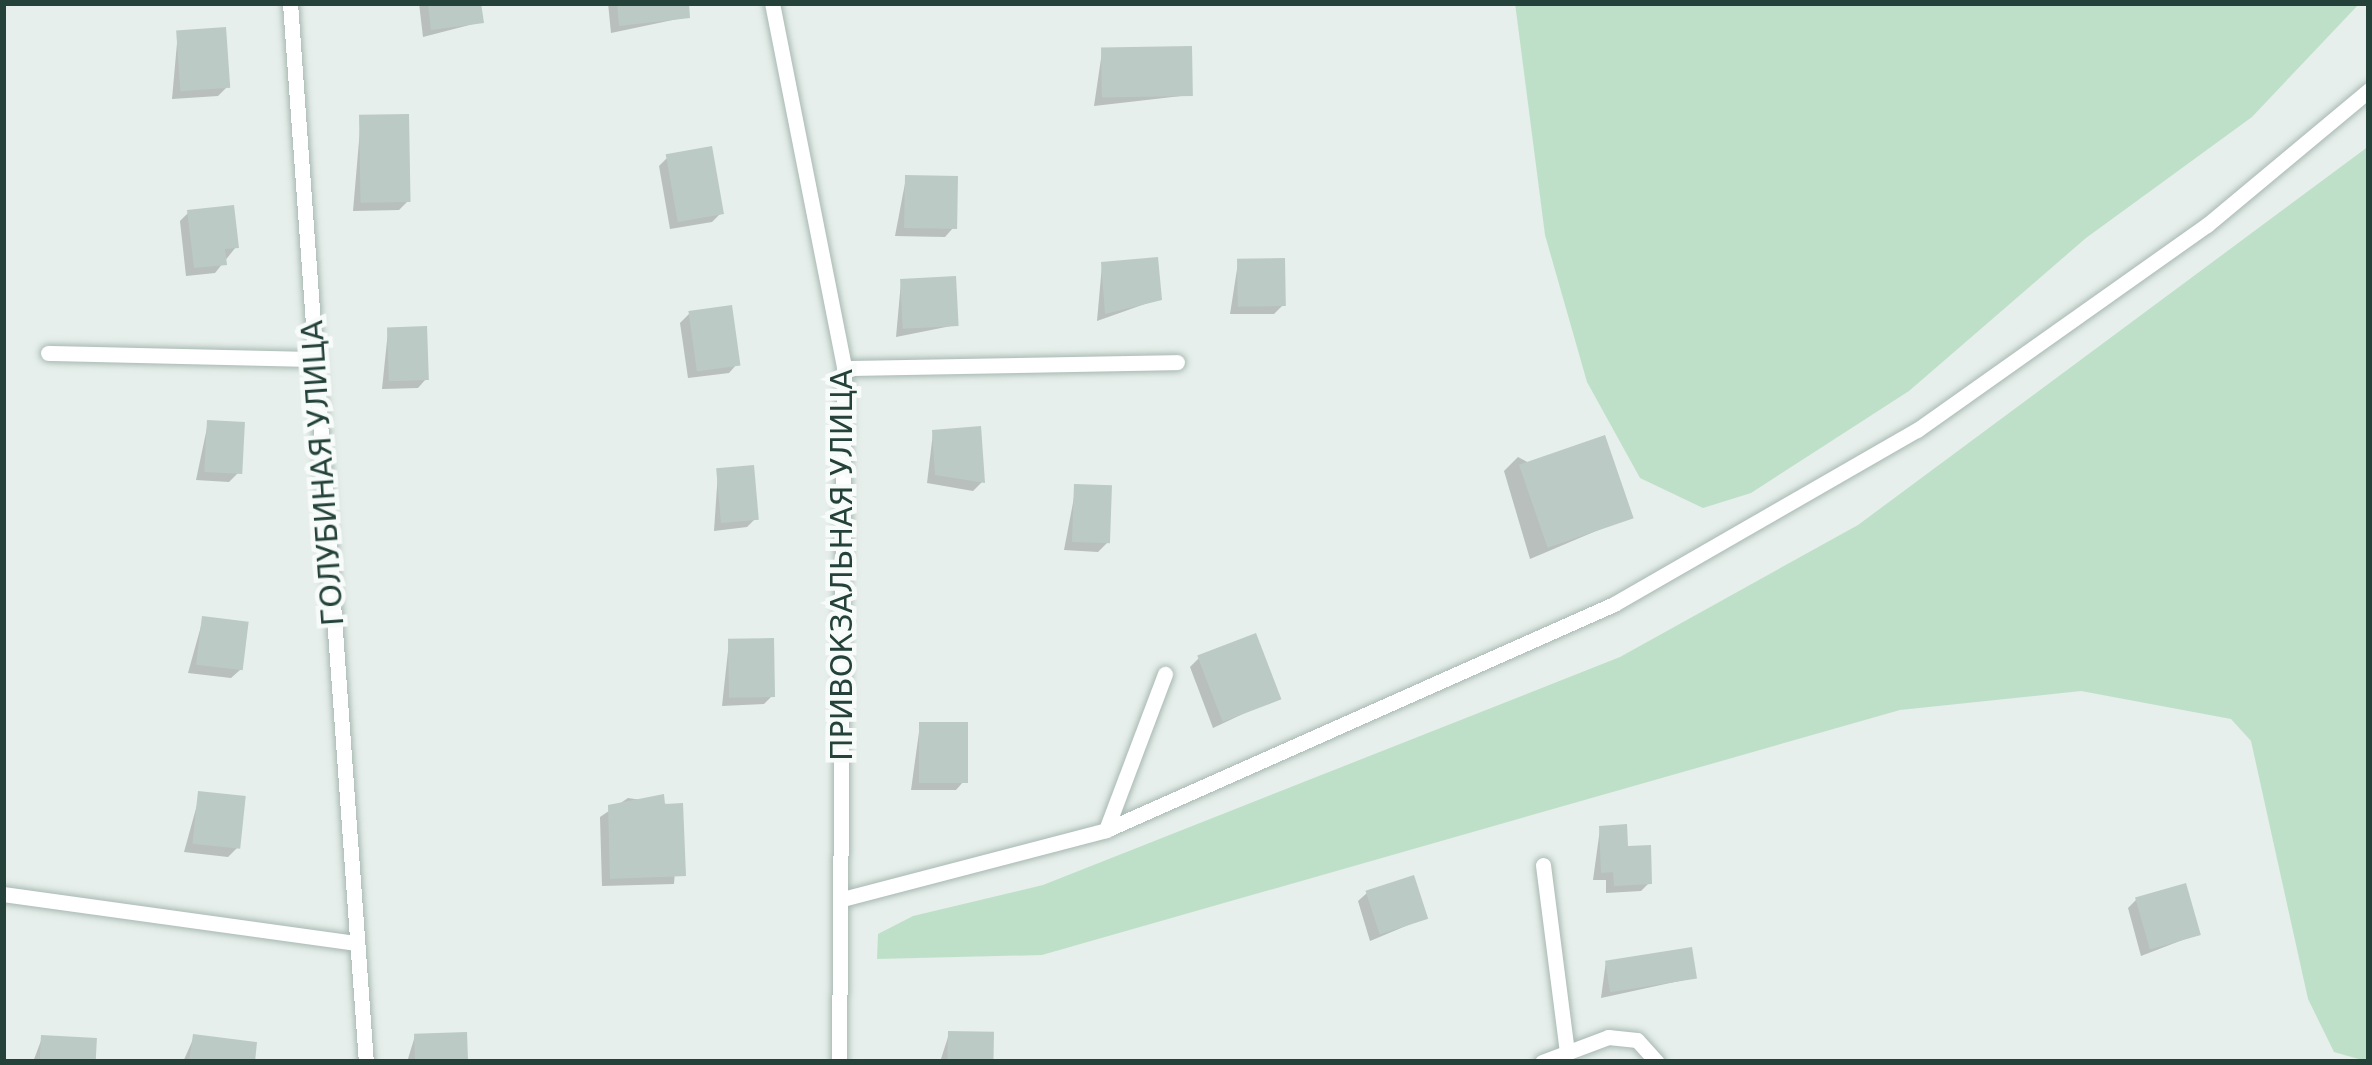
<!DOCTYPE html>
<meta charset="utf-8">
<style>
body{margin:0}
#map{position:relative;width:2372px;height:1065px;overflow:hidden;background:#e6efeb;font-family:"DejaVu Sans",sans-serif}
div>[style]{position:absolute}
.green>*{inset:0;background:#bfe0c8}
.shadow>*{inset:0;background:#0003}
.building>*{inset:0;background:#bbcac4;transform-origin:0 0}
.roads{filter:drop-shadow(0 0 3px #a8b8b2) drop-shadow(0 0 3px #a8b8b2)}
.service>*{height:15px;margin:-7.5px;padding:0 7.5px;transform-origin:7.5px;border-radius:7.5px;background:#fff}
span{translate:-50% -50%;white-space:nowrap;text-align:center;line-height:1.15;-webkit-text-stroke:9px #f7fbf9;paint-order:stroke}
.street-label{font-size:30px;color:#24423a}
.frame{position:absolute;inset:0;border:6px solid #24423a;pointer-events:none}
</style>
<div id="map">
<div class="green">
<div style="clip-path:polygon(1515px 3px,2360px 3px,2252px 117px,2086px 238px,1909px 391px,1751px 493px,1703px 508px,1640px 478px,1587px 382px,1545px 235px)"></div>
<div style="clip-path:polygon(2369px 146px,2369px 1062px,2334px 1052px,2308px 999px,2251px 741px,2231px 719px,2081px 691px,1900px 710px,1042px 955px,877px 959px,878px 934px,913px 916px,1043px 885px,1620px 657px,1858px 525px)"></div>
</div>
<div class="shadow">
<div style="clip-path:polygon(419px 3px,478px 3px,481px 22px,423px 37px)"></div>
<div style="clip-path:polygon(608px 3px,686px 3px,687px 17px,611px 33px)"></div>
<div style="clip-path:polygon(178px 32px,227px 87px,218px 96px,172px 99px)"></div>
<div style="clip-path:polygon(1102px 52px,1190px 95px,1094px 106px)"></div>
<div style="clip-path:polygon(361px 118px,408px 201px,399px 210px,353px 211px)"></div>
<div style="clip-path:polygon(668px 157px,721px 213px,712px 222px,670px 229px,659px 166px)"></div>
<div style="clip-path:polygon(906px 178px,953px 228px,945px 237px,895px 236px)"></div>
<div style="clip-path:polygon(188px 213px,236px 247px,215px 273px,186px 276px,180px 221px)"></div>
<div style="clip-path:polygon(1238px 263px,1283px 305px,1274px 314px,1230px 314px)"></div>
<div style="clip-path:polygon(1102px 265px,1159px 299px,1097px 321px)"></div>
<div style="clip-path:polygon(901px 282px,956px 325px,896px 337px)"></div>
<div style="clip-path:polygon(689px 314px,737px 364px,729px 373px,688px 378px,680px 323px)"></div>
<div style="clip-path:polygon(388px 331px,426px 379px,418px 388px,382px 389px)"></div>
<div style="clip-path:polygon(208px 423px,238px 473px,229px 482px,196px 480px)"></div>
<div style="clip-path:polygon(933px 433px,982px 482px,973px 491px,927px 483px)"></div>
<div style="clip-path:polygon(1518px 457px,1629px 517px,1530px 559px,1504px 471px)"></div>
<div style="clip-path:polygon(718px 472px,756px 518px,747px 527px,714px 531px)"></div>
<div style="clip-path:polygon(1076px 487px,1107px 543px,1098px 552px,1064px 550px)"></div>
<div style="clip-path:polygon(203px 619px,240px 670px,231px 678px,188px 673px)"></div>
<div style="clip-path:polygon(729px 642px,772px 696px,764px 704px,722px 706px)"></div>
<div style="clip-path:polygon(1199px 658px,1277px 698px,1213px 728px,1190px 667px)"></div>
<div style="clip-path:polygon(920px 725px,964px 781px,956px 790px,911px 790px)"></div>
<div style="clip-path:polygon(200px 794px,237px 848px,228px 857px,184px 852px)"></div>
<div style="clip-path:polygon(628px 798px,680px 806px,674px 884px,602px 886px,600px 817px)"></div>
<div style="clip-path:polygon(1600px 829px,1649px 883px,1641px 891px,1606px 893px,1606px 880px,1593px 880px)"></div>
<div style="clip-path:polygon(1367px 893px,1425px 918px,1370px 941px,1358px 901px)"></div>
<div style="clip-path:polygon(2136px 900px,2198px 934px,2141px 956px,2128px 908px)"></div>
<div style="clip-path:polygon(1606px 961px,1693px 978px,1601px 998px)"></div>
<div style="clip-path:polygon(949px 1034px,990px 1062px,940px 1062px)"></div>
<div style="clip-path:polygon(415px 1036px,465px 1062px,407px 1062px)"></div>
<div style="clip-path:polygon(194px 1037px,252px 1062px,183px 1062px)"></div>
<div style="clip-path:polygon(42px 1038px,93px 1062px,33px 1062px)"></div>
</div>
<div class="building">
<div style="clip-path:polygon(428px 3px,481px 3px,484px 23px,431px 30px)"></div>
<div style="clip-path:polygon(617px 3px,689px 3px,690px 18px,619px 26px)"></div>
<div style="left:226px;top:27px;width:61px;height:50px;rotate:86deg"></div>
<div style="left:1192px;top:46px;width:50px;height:91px;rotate:89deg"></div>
<div style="left:409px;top:114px;width:88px;height:50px;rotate:89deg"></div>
<div style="left:712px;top:146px;width:69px;height:47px;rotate:80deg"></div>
<div style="left:905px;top:175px;width:53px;height:53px;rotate:1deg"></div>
<div style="clip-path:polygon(234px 205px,239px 248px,225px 249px,227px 265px,194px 268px,187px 210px)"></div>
<div style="clip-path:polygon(1158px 257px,1162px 300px,1105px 314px,1101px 262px)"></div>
<div style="left:1285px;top:258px;width:48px;height:48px;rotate:89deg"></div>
<div style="left:956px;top:276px;width:50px;height:56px;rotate:87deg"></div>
<div style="left:732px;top:305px;width:61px;height:44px;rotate:82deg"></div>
<div style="left:427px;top:326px;width:54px;height:40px;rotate:88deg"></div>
<div style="left:207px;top:420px;width:38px;height:52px;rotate:3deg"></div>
<div style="clip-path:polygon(981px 426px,985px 483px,935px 475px,932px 430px)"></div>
<div style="left:1605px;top:435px;width:88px;height:91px;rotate:71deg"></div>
<div style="left:754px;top:465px;width:55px;height:38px;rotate:85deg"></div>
<div style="left:1074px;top:484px;width:38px;height:58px;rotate:2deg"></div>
<div style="left:202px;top:616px;width:47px;height:49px;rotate:7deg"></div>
<div style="left:1256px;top:633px;width:71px;height:63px;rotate:69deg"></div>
<div style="left:774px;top:638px;width:59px;height:46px;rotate:89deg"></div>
<div style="left:919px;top:722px;width:49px;height:61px"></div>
<div style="left:198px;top:791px;width:48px;height:53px;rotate:6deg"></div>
<div style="clip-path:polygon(664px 794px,665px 804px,683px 803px,686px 876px,610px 879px,608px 805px)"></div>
<div style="clip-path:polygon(1627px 824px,1628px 846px,1651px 845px,1652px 884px,1614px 886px,1613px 872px,1601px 873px,1599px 826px)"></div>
<div style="left:1414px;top:875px;width:46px;height:51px;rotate:72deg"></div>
<div style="left:2186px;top:883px;width:54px;height:53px;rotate:74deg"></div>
<div style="left:1692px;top:947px;width:32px;height:88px;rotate:81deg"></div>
<div style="left:948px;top:1031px;width:46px;height:31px;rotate:1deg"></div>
<div style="left:467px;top:1032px;width:30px;height:53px;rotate:88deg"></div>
<div style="clip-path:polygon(193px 1034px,257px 1042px,255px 1062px,189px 1062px)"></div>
<div style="left:41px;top:1035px;width:56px;height:27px;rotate:3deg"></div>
</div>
<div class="roads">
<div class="service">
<div style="left:290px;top:3px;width:1062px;rotate:85.9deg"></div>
<div style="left:772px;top:3px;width:372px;rotate:78.8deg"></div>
<div style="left:844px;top:368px;width:694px;rotate:90.41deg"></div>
<div style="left:48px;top:353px;width:267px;rotate:1.3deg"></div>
<div style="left:844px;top:368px;width:333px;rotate:-1deg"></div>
<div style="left:1106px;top:830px;width:167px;rotate:-69.3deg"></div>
<div style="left:1543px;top:865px;width:190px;rotate:82.7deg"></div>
<div style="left:3px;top:894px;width:357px;rotate:7.9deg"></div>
<div style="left:842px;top:899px;width:273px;rotate:-14.6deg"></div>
<div style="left:1106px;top:830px;width:556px;rotate:-23.98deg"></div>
<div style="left:1614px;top:604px;width:349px;rotate:-29.9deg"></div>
<div style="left:1917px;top:430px;width:355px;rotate:-35.3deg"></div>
<div style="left:2207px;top:225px;width:211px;rotate:-39.8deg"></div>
<div style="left:1542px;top:1062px;width:71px;rotate:-20.7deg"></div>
<div style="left:1608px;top:1037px;width:29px;rotate:6deg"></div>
<div style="left:1637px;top:1040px;width:30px;rotate:48deg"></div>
</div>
</div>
<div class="street-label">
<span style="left:323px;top:473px;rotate:-94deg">ГОЛУБИНАЯ УЛИЦА</span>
<span style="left:842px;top:565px;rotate:-90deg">ПРИВОКЗАЛЬНАЯ УЛИЦА</span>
</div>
<div class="frame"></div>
</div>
